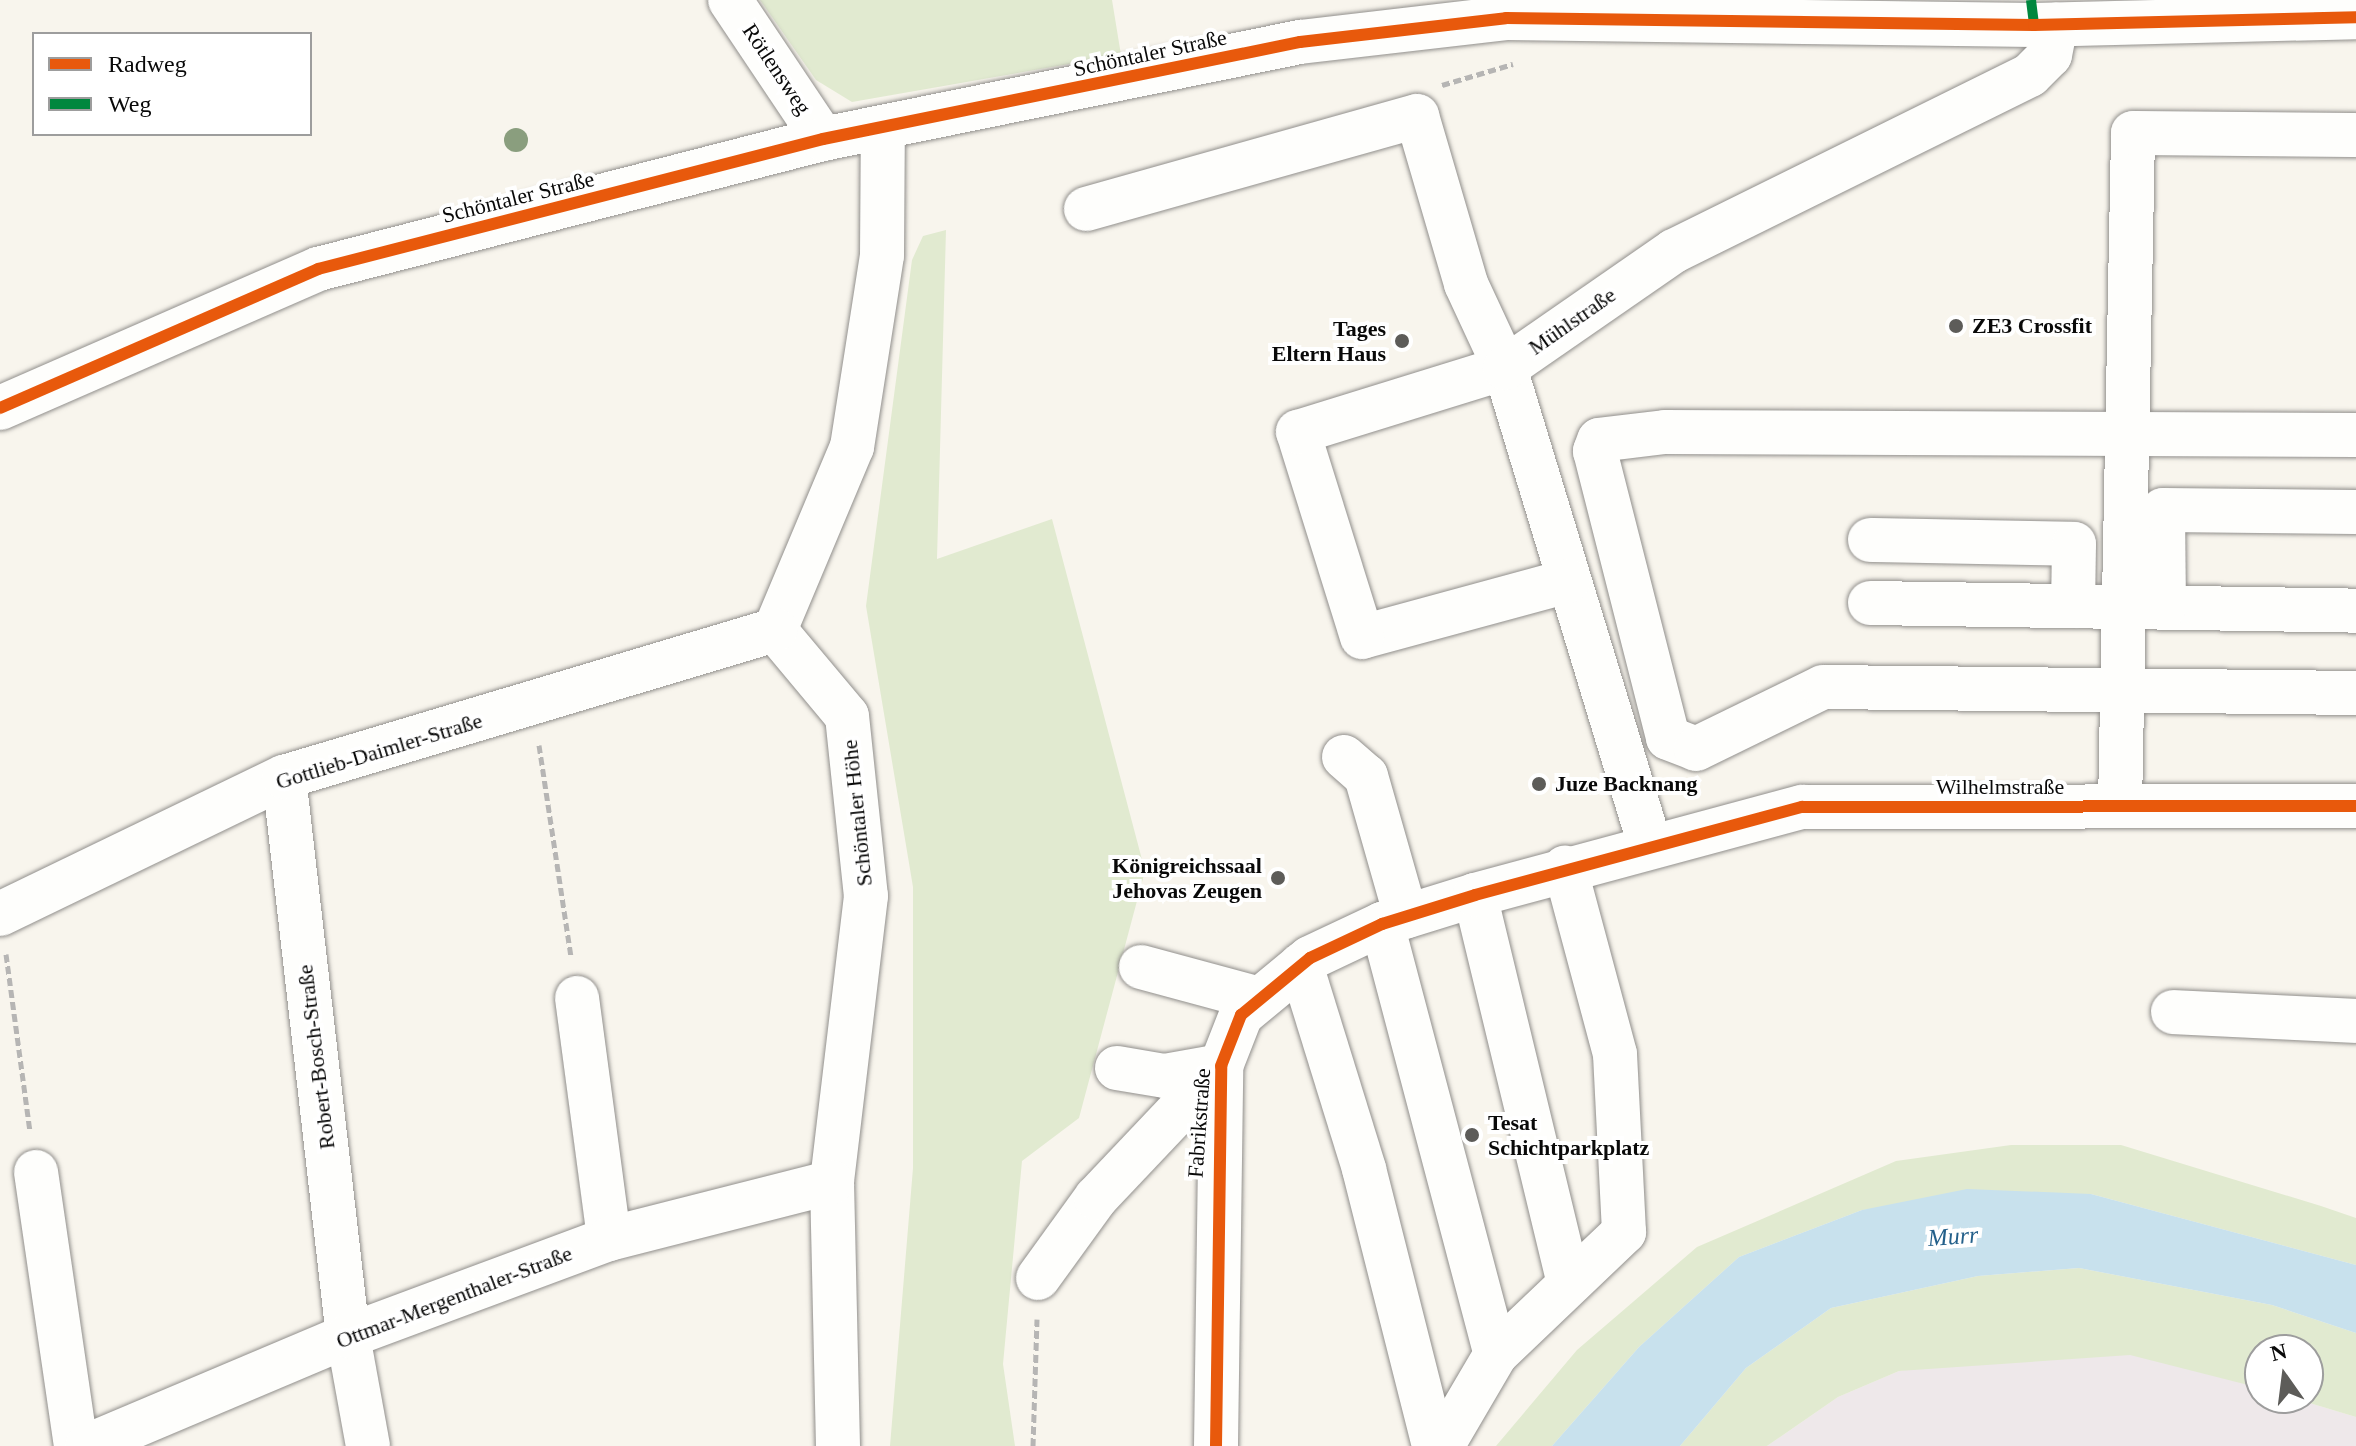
<!DOCTYPE html>
<meta charset="utf-8">
<style>
body{margin:0}
#map{position:relative;width:2356px;height:1446px;overflow:hidden;background:#f8f5ed;font-family:"Times New Roman",serif}
div>[style]{position:absolute}
.industrial>*{inset:0;background:#eee8ea}
.green>*{inset:0;background:#e1ead0}
.water>*{inset:0;background:#c8e1ed}
.path>*{height:5px;margin-top:-2.5px;transform-origin:0;background:repeating-linear-gradient(90deg,#b6b5b4 0 8px,transparent 0 12px)}
.roads{filter:drop-shadow(0 0 2px #918f8c) drop-shadow(0 0 2px #918f8c)}
.minor>*{height:44px;margin:-22px;padding:0 22px;transform-origin:22px;border-radius:22px;background:#fefefc}
.quiet>*{height:10px;margin-top:-5px;transform-origin:0;background:repeating-linear-gradient(90deg,#00873e 0 20px,transparent 0 30px)}
.cycleway>*{height:12px;margin:-6px;padding:0 6px;transform-origin:6px;border-radius:6px;background:#e8590c}
.trees>*{width:24px;height:24px;margin:-12px;border-radius:50%;background:#8a9e7e}
.dots>*{width:22px;height:22px;translate:-50% -50%;box-sizing:border-box;border:4px solid #fff;border-radius:50%}
span{translate:-50% -50%;white-space:nowrap;text-align:center;line-height:1.15;-webkit-text-stroke:8px #fff;paint-order:stroke}
.street-label{font-size:22px;color:#090909}
.poi-label{font-size:22px;color:#090909;font-weight:700}
.left{translate:0 -50%;text-align:left}
.right{translate:-100% -50%;text-align:right}
.water-label{font-size:24px;color:#24608a;font-style:italic}
.legend{position:absolute;left:32px;top:32px;width:280px;height:104px;box-sizing:border-box;background:#fff;border:2px solid #9d9d9d;margin:0;padding:10px 14px;list-style:none;font-size:24px;color:#090909}
.legend li{display:flex;align-items:center;gap:16px;height:40px}
.legend b{width:40px;border:2px solid #9d9d9d}
.north{position:absolute;left:2244px;top:1334px;width:80px;height:80px;box-sizing:border-box;background:#fff;border:2px solid #9d9d9d;border-radius:50%;rotate:346deg;font-size:22px;font-weight:700;line-height:32px;text-align:center;color:#090909}
.north::after{content:'';display:block;margin:auto;width:28px;height:36px;background:#5d5c59;clip-path:polygon(50% 0,100% 100%,50% 72%,0 100%)}
</style>
<div id="map">
<div class="industrial">
<div style="clip-path:polygon(2223px 1322px,2260px 1398px,2293px 1398px,2356px 1417px,2356px 1446px,1767px 1446px,1838px 1397px,1899px 1371px)"></div>
</div>
<div class="green">
<div style="clip-path:polygon(760px 0,1112px 0,1121px 55px,852px 102px,816px 80px)"></div>
<div style="clip-path:polygon(946px 230px,937px 559px,1052px 519px,1145px 871px,1079px 1118px,1022px 1161px,1003px 1364px,1015px 1446px,890px 1446px,913px 1168px,913px 887px,866px 606px,912px 260px,923px 236px)"></div>
<div style="clip-path:polygon(2011px 1145px,2121px 1145px,2321px 1206px,2356px 1218px,2356px 1265px,2091px 1194px,1862px 1210px,1739px 1257px,1639px 1347px,1552px 1446px,1496px 1446px,1577px 1350px,1697px 1247px,1896px 1161px)"></div>
<div style="clip-path:polygon(2079px 1268px,2272px 1305px,2356px 1333px,2356px 1417px,2293px 1398px,2308px 1398px,2308px 1350px,2260px 1350px,2260px 1388px,2130px 1355px,1899px 1371px,1838px 1397px,1767px 1446px,1680px 1446px,1746px 1368px,1831px 1308px,1978px 1276px)"></div>
</div>
<div class="water">
<div style="clip-path:polygon(1967px 1189px,2091px 1194px,2356px 1265px,2356px 1333px,2272px 1305px,2079px 1268px,1978px 1276px,1831px 1308px,1746px 1368px,1680px 1446px,1552px 1446px,1639px 1347px,1739px 1257px,1862px 1210px)"></div>
</div>
<div class="path">
<div style="left:1442px;top:85px;width:74px;rotate:-16.5deg"></div>
<div style="left:539px;top:745px;width:213px;rotate:81.4deg"></div>
<div style="left:6px;top:954px;width:179px;rotate:82.3deg"></div>
<div style="left:1033px;top:1446px;width:127px;rotate:-88.2deg"></div>
</div>
<div class="roads">
<div class="minor">
<div style="left:730px;top:0;width:167px;rotate:56.2deg"></div>
<div style="left:1086px;top:209px;width:344px;rotate:-15.7deg"></div>
<div style="left:1417px;top:116px;width:175px;rotate:73.7deg"></div>
<div style="left:1466px;top:284px;width:93px;rotate:65.1deg"></div>
<div style="left:1505px;top:368px;width:496px;rotate:73.1deg"></div>
<div style="left:0;top:408px;width:347px;rotate:-23.6deg"></div>
<div style="left:318px;top:269px;width:521px;rotate:-14.44deg"></div>
<div style="left:823px;top:139px;width:487px;rotate:-11.5deg"></div>
<div style="left:1300px;top:42px;width:207px;rotate:-6.6deg"></div>
<div style="left:1506px;top:18px;width:528px;rotate:0.76deg"></div>
<div style="left:2034px;top:25px;width:322px;rotate:-1.4deg"></div>
<div style="left:2356px;top:435px;width:691px;rotate:-179.75deg"></div>
<div style="left:1665px;top:432px;width:66px;rotate:173.1deg"></div>
<div style="left:1599px;top:440px;width:12px;rotate:110deg"></div>
<div style="left:1595px;top:451px;width:296px;rotate:75.7deg"></div>
<div style="left:1668px;top:738px;width:30px;rotate:21deg"></div>
<div style="left:1696px;top:749px;width:141px;rotate:-26deg"></div>
<div style="left:1823px;top:687px;width:533px;rotate:0.64deg"></div>
<div style="left:1870px;top:540px;width:204px;rotate:1.1deg"></div>
<div style="left:2074px;top:544px;width:62px;rotate:90.9deg"></div>
<div style="left:1568px;top:581px;width:213px;rotate:164.8deg"></div>
<div style="left:1362px;top:637px;width:215px;rotate:-107.3deg"></div>
<div style="left:1298px;top:432px;width:217px;rotate:-17.2deg"></div>
<div style="left:1505px;top:368px;width:206px;rotate:-34.7deg"></div>
<div style="left:1674px;top:251px;width:397px;rotate:-26.3deg"></div>
<div style="left:2030px;top:75px;width:28px;rotate:-45deg"></div>
<div style="left:2050px;top:55px;width:31px;rotate:-79deg"></div>
<div style="left:1870px;top:603px;width:486px;rotate:0.9deg"></div>
<div style="left:2164px;top:607px;width:97px;rotate:-90.6deg"></div>
<div style="left:2163px;top:510px;width:193px;rotate:0.6deg"></div>
<div style="left:775px;top:630px;width:112px;rotate:50.1deg"></div>
<div style="left:847px;top:716px;width:181px;rotate:84deg"></div>
<div style="left:866px;top:896px;width:288px;rotate:96.8deg"></div>
<div style="left:832px;top:1182px;width:264px;rotate:88.7deg"></div>
<div style="left:775px;top:630px;width:199px;rotate:-67.2deg"></div>
<div style="left:852px;top:447px;width:194px;rotate:-81.1deg"></div>
<div style="left:882px;top:255px;width:128px;rotate:-89.6deg"></div>
<div style="left:1344px;top:757px;width:29px;rotate:41deg"></div>
<div style="left:1366px;top:776px;width:146px;rotate:74.1deg"></div>
<div style="left:284px;top:777px;width:563px;rotate:83.47deg"></div>
<div style="left:348px;top:1336px;width:112px;rotate:79.7deg"></div>
<div style="left:2120px;top:806px;width:673px;rotate:-88.89deg"></div>
<div style="left:2133px;top:133px;width:223px;rotate:0.5deg"></div>
<div style="left:1475px;top:895px;width:399px;rotate:76.4deg"></div>
<div style="left:0;top:914px;width:315px;rotate:-25.8deg"></div>
<div style="left:284px;top:777px;width:513px;rotate:-16.67deg"></div>
<div style="left:1382px;top:924px;width:445px;rotate:75.2deg"></div>
<div style="left:1301px;top:965px;width:214px;rotate:72.8deg"></div>
<div style="left:1364px;top:1169px;width:286px;rotate:75.8deg"></div>
<div style="left:1141px;top:967px;width:119px;rotate:15.1deg"></div>
<div style="left:577px;top:998px;width:243px;rotate:82.4deg"></div>
<div style="left:2173px;top:1012px;width:183px;rotate:2.8deg"></div>
<div style="left:1117px;top:1068px;width:49px;rotate:9.5deg"></div>
<div style="left:1165px;top:1076px;width:57px;rotate:-10.1deg"></div>
<div style="left:36px;top:1172px;width:277px;rotate:81.7deg"></div>
<div style="left:1038px;top:1278px;width:99px;rotate:-54.1deg"></div>
<div style="left:1096px;top:1198px;width:182px;rotate:-46.6deg"></div>
<div style="left:87px;top:1446px;width:283px;rotate:-22.9deg"></div>
<div style="left:348px;top:1336px;width:278px;rotate:-20.4deg"></div>
<div style="left:609px;top:1239px;width:230px;rotate:-14.3deg"></div>
<div style="left:1216px;top:1446px;width:380px;rotate:-89.2deg"></div>
<div style="left:1221px;top:1066px;width:55px;rotate:-68.6deg"></div>
<div style="left:1241px;top:1015px;width:89px;rotate:-39.6deg"></div>
<div style="left:1310px;top:958px;width:80px;rotate:-25.3deg"></div>
<div style="left:1382px;top:924px;width:97px;rotate:-17.3deg"></div>
<div style="left:1475px;top:895px;width:339px;rotate:-15.1deg"></div>
<div style="left:1802px;top:807px;width:554px;rotate:-0.1deg"></div>
<div style="left:1442px;top:1446px;width:107px;rotate:-59.6deg"></div>
<div style="left:1496px;top:1354px;width:177px;rotate:-43.6deg"></div>
<div style="left:1624px;top:1232px;width:178px;rotate:-92.9deg"></div>
<div style="left:1615px;top:1054px;width:193px;rotate:-105deg"></div>
</div>
</div>
<div class="quiet">
<div style="left:2031px;top:0;width:25px;rotate:83deg"></div>
</div>
<div class="cycleway">
<div style="left:0;top:408px;width:347px;rotate:-23.6deg"></div>
<div style="left:318px;top:269px;width:521px;rotate:-14.44deg"></div>
<div style="left:823px;top:139px;width:487px;rotate:-11.5deg"></div>
<div style="left:1300px;top:42px;width:207px;rotate:-6.6deg"></div>
<div style="left:1506px;top:18px;width:528px;rotate:0.76deg"></div>
<div style="left:2034px;top:25px;width:322px;rotate:-1.4deg"></div>
<div style="left:1216px;top:1446px;width:380px;rotate:-89.2deg"></div>
<div style="left:1221px;top:1066px;width:55px;rotate:-68.6deg"></div>
<div style="left:1241px;top:1015px;width:89px;rotate:-39.6deg"></div>
<div style="left:1310px;top:958px;width:80px;rotate:-25.3deg"></div>
<div style="left:1382px;top:924px;width:97px;rotate:-17.3deg"></div>
<div style="left:1475px;top:895px;width:339px;rotate:-15.1deg"></div>
<div style="left:1802px;top:807px;width:554px;rotate:-0.1deg"></div>
</div>
<div class="trees">
<div style="left:516px;top:140px"></div>
</div>
<div class="dots">
<div style="left:1956px;top:326px;background:#5d5c59"></div>
<div style="left:1402px;top:341px;background:#5d5c59"></div>
<div style="left:1539px;top:784px;background:#5d5c59"></div>
<div style="left:1278px;top:878px;background:#5d5c59"></div>
<div style="left:1472px;top:1135px;background:#5d5c59"></div>
</div>
<div class="street-label">
<span style="left:1150px;top:53px;rotate:-12deg">Schöntaler Straße</span>
<span style="left:777px;top:69px;rotate:56deg">Rötlensweg</span>
<span style="left:518px;top:197px;rotate:-14deg">Schöntaler Straße</span>
<span style="left:1572px;top:321px;rotate:-35deg">Mühlstraße</span>
<span style="left:379px;top:751px;rotate:-17deg">Gottlieb-Daimler-Straße</span>
<span style="left:2000px;top:787px">Wilhelmstraße</span>
<span style="left:857px;top:813px;rotate:-96deg">Schöntaler Höhe</span>
<span style="left:316px;top:1057px;rotate:-97deg">Robert-Bosch-Straße</span>
<span style="left:1199px;top:1123px;rotate:-86deg">Fabrikstraße</span>
<span style="left:454px;top:1297px;rotate:-21deg">Ottmar-Mergenthaler-Straße</span>
</div>
<div class="poi-label">
<span class="left" style="left:1972px;top:326px">ZE3 Crossfit</span>
<span class="right" style="left:1386px;top:341px">Tages<br>Eltern Haus</span>
<span class="left" style="left:1555px;top:784px">Juze Backnang</span>
<span class="right" style="left:1262px;top:878px">Königreichssaal<br>Jehovas Zeugen</span>
<span class="left" style="left:1488px;top:1135px">Tesat<br>Schichtparkplatz</span>
</div>
<div class="water-label">
<span style="left:1953px;top:1237px;rotate:-4deg">Murr</span>
</div>
<ul class="legend">
<li><b style="height:10px;background:#e8590c"></b>Radweg</li>
<li><b style="height:10px;background:#00873e"></b>Weg</li>
</ul>
<div class="north">N</div>
</div>
